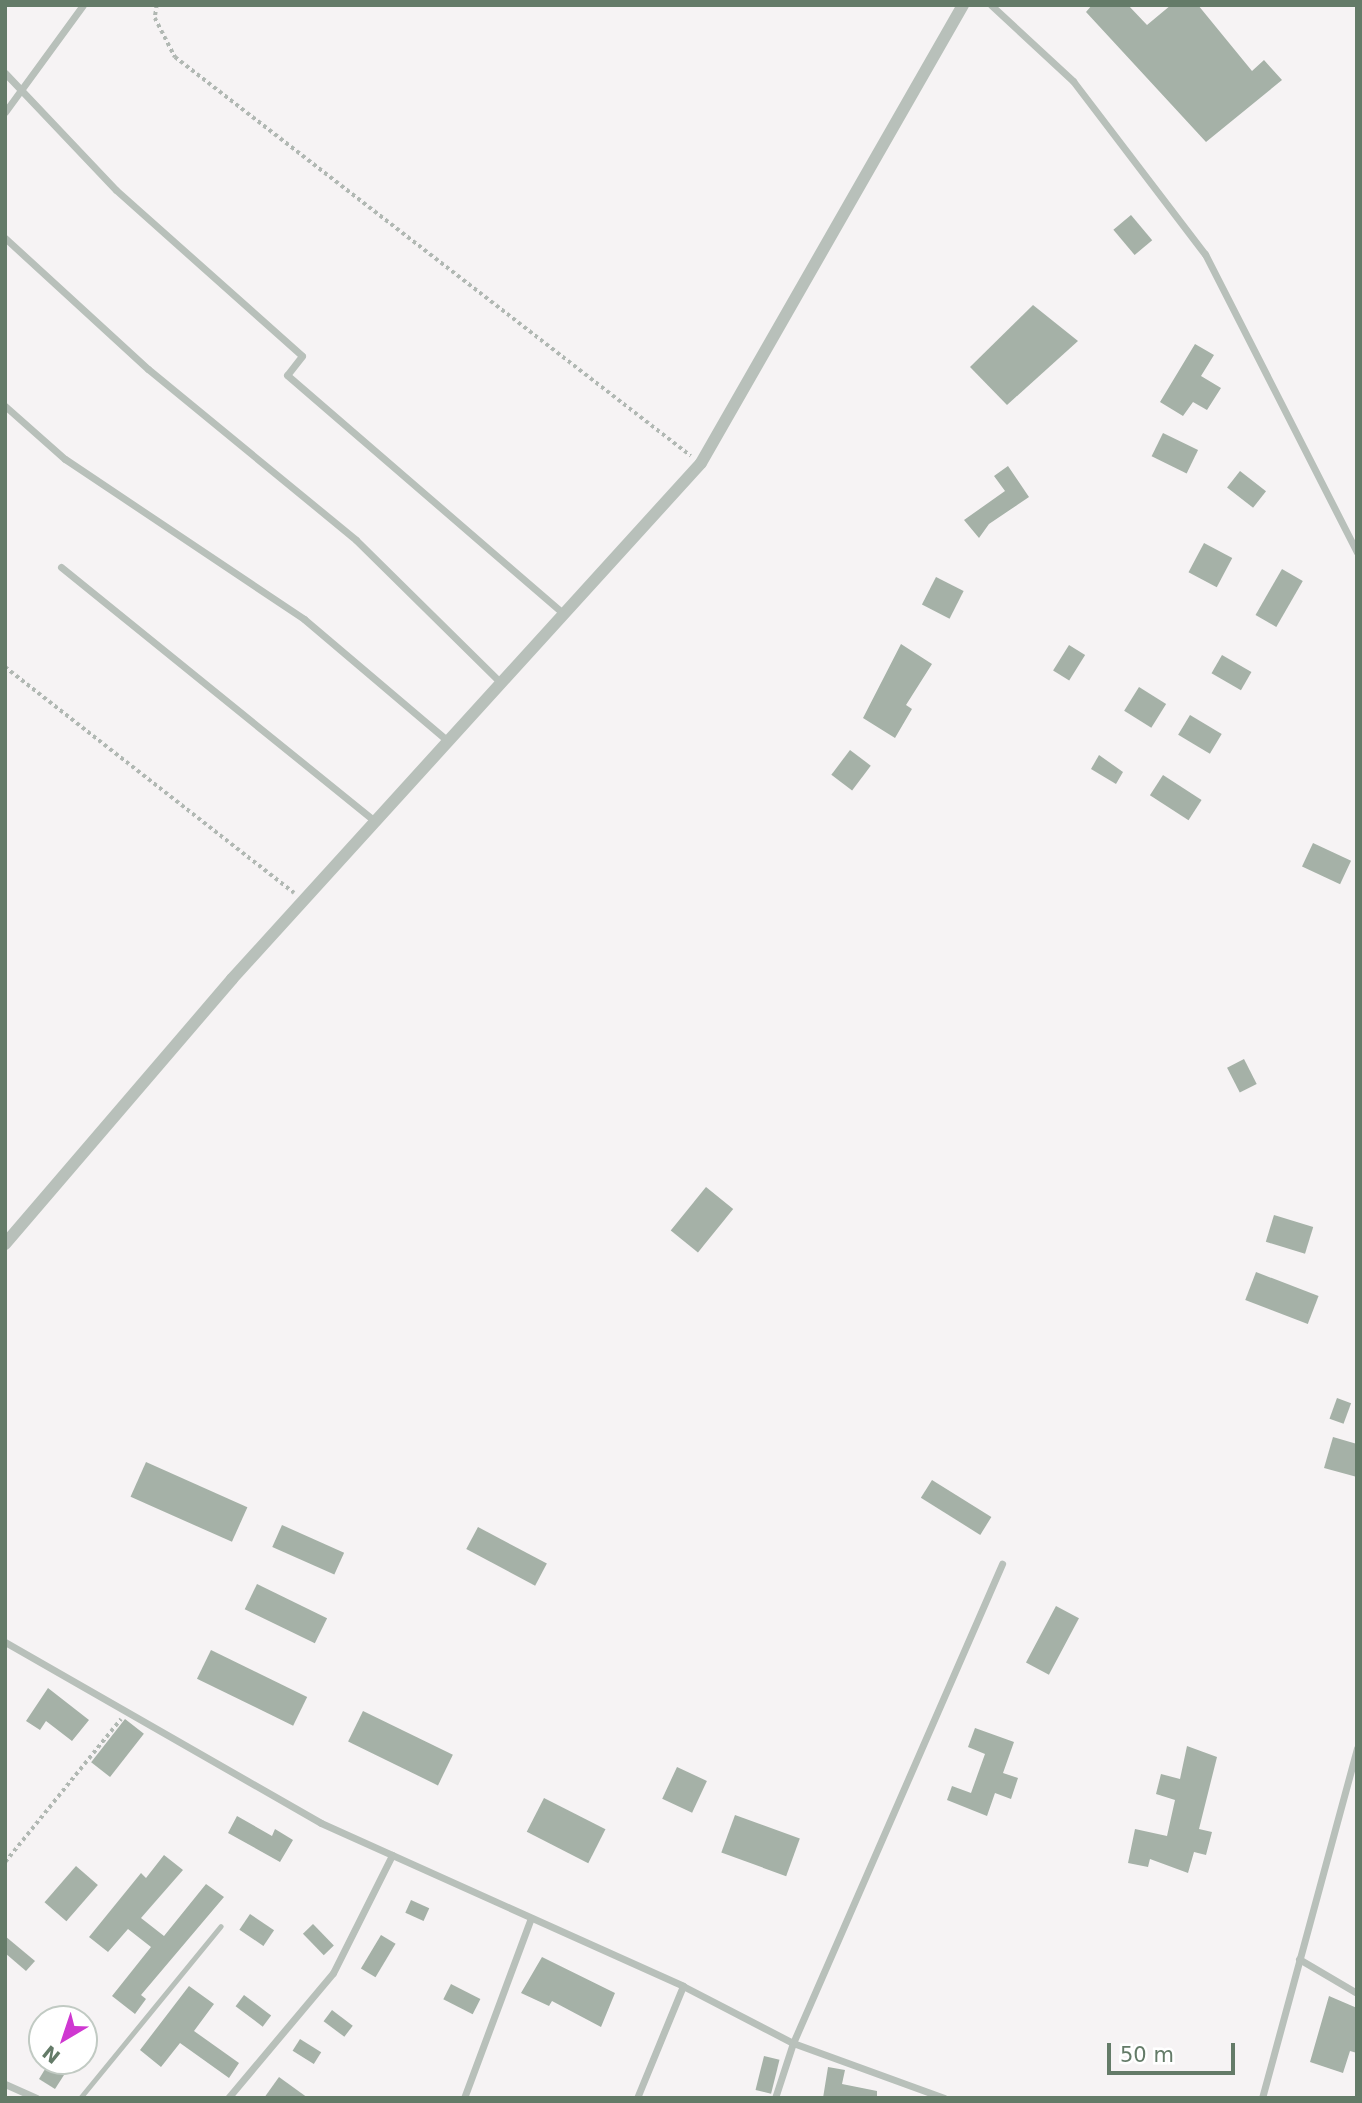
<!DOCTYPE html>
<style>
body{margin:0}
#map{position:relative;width:1362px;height:2103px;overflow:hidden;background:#f6f3f4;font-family:"DejaVu Sans",sans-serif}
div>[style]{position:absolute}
.building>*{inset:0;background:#a5b1a7;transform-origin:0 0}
.path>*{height:3.5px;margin-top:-1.75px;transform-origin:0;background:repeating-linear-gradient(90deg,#b1b8b3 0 3.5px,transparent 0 7px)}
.service>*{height:5px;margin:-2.5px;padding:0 2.5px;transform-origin:2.5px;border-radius:2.5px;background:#b8c0ba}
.minor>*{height:7px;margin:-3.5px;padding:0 3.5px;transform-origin:3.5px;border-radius:3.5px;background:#b8c0ba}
.tertiary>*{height:12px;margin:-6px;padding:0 6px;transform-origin:6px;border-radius:6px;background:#b8c0ba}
span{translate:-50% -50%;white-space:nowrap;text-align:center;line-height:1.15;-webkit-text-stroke:7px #fff;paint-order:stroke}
.frame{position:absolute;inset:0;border:7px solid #647b68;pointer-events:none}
.north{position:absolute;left:28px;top:2005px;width:70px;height:70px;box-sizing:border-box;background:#fff;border:2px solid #c1cac3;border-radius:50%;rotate:219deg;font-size:19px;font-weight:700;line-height:28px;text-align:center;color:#647b68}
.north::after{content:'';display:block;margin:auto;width:24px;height:32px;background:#cf38d1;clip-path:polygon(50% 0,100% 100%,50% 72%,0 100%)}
.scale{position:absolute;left:1107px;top:2043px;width:128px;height:32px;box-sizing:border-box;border:4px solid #647b68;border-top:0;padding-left:9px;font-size:21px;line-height:24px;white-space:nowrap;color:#647b68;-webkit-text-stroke:5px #fff;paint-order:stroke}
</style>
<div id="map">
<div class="building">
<div style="clip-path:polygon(1092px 5px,1128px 5px,1147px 25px,1171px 5px,1198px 5px,1252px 71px,1264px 60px,1282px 80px,1206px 142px,1086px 12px)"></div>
<div style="left:1131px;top:215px;width:33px;height:23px;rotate:50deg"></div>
<div style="clip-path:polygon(1033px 305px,1078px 341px,1007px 405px,970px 367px)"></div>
<div style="clip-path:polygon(1195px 344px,1214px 355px,1201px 376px,1221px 388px,1207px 410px,1193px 402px,1183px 416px,1160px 402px)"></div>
<div style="left:1163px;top:433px;width:39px;height:26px;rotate:26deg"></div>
<div style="clip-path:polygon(1008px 466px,1029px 497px,989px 524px,979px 538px,964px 520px,1005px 491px,994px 476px)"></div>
<div style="left:1240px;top:471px;width:33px;height:21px;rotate:38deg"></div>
<div style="left:1204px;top:543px;width:32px;height:33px;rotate:28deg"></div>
<div style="left:1282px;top:569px;width:24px;height:53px;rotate:30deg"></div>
<div style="left:936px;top:577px;width:31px;height:31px;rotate:27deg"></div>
<div style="clip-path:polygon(901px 644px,932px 664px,906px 705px,912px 709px,895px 738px,863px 718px)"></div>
<div style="left:1069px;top:645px;width:19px;height:30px;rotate:32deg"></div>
<div style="left:1222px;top:655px;width:34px;height:21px;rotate:30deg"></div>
<div style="left:1139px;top:687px;width:32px;height:28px;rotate:32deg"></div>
<div style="left:1190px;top:715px;width:37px;height:23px;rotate:31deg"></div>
<div style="left:850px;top:750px;width:26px;height:31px;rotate:37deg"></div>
<div style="clip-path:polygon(1099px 755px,1123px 772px,1116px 784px,1091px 769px)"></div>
<div style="left:1163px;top:775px;width:46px;height:24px;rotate:33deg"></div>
<div style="left:1313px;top:843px;width:42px;height:26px;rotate:25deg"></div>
<div style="left:1244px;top:1059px;width:28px;height:19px;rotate:63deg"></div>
<div style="left:706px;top:1187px;width:35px;height:56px;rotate:39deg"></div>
<div style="left:1274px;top:1215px;width:41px;height:28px;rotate:17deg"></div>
<div style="left:1256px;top:1272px;width:67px;height:30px;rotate:21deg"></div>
<div style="left:1337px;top:1398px;width:15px;height:22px;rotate:20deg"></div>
<div style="clip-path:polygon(1333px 1437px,1357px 1444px,1357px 1477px,1324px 1468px)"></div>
<div style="left:146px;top:1462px;width:111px;height:38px;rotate:24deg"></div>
<div style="left:932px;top:1480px;width:70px;height:21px;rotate:32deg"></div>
<div style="left:282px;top:1525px;width:68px;height:24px;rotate:24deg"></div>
<div style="left:478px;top:1527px;width:78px;height:25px;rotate:28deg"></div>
<div style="left:257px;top:1584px;width:78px;height:28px;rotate:26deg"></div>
<div style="left:1056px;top:1606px;width:26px;height:64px;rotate:28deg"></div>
<div style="left:211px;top:1650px;width:107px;height:32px;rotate:26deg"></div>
<div style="clip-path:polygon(48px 1688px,89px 1720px,72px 1741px,46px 1721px,40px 1730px,26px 1721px)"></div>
<div style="left:363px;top:1711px;width:100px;height:34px;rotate:26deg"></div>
<div style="left:125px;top:1719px;width:24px;height:55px;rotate:38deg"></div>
<div style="clip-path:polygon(975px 1728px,1014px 1742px,1003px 1773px,1018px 1778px,1011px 1799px,995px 1793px,987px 1816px,947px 1800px,952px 1786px,971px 1793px,985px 1754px,968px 1747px)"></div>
<div style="clip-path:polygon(1187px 1746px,1217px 1757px,1199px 1829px,1212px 1832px,1206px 1855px,1194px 1852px,1188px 1873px,1150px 1859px,1148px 1867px,1128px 1863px,1135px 1829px,1167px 1836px,1175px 1800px,1156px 1794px,1161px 1774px,1180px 1779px)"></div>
<div style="left:677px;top:1767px;width:33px;height:35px;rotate:25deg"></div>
<div style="left:544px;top:1798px;width:69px;height:38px;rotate:27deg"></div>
<div style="left:735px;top:1815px;width:69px;height:40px;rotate:20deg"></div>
<div style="clip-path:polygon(237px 1816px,272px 1836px,275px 1829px,293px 1840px,280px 1862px,228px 1833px)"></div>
<div style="clip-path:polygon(164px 1855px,183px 1870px,141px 1918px,164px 1936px,206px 1884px,224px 1897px,141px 1995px,146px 1999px,135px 2014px,112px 1996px,151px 1947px,128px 1929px,108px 1952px,89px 1937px,141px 1873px,146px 1878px)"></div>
<div style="left:76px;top:1866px;width:29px;height:48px;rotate:41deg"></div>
<div style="left:411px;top:1900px;width:20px;height:14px;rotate:24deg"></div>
<div style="left:250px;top:1914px;width:29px;height:19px;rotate:34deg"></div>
<div style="left:313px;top:1924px;width:30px;height:14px;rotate:46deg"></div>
<div style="left:381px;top:1935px;width:17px;height:39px;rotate:31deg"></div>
<div style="clip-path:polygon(5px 1936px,35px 1961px,26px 1971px,5px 1953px)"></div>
<div style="clip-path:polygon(542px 1957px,615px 1993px,601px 2027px,552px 2001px,549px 2006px,521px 1993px)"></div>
<div style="left:451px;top:1984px;width:33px;height:17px;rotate:27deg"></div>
<div style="clip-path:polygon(189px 1986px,214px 2004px,194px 2031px,239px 2063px,229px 2078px,180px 2043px,161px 2067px,140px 2050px)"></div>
<div style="left:244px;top:1995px;width:34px;height:14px;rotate:37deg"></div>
<div style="clip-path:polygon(1329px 1996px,1357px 2008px,1357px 2053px,1350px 2051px,1343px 2073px,1310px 2062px)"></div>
<div style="left:332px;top:2010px;width:26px;height:14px;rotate:37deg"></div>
<div style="left:300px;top:2039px;width:25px;height:14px;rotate:32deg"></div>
<div style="left:764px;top:2056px;width:16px;height:35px;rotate:14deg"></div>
<div style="clip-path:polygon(50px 2061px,73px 2061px,55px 2089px,39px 2079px)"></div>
<div style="clip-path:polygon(828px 2067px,845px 2070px,842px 2084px,877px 2091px,877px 2098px,823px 2098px)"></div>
<div style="clip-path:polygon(279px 2077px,308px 2098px,264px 2098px)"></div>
</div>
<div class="path">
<div style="left:157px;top:5px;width:13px;rotate:99deg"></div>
<div style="left:155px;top:18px;width:44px;rotate:62.9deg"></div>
<div style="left:175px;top:57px;width:652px;rotate:37.71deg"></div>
<div style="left:5px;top:667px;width:367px;rotate:38deg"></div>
<div style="left:5px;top:1862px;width:184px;rotate:-51deg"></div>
</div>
<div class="service">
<div style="left:80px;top:2098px;width:222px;rotate:-50.7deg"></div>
</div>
<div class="minor">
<div style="left:991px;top:5px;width:112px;rotate:42.8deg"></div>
<div style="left:1073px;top:81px;width:218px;rotate:52.7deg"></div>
<div style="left:1205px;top:254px;width:335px;rotate:63deg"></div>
<div style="left:5px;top:73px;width:161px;rotate:46.5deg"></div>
<div style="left:116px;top:190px;width:249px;rotate:41.7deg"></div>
<div style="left:302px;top:356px;width:24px;rotate:128deg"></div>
<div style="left:287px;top:375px;width:366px;rotate:40.8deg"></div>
<div style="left:5px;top:112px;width:132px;rotate:-53.9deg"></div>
<div style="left:5px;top:238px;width:194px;rotate:42.5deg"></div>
<div style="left:148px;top:369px;width:269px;rotate:39.4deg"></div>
<div style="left:356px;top:540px;width:204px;rotate:44.6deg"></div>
<div style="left:5px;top:406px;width:80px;rotate:41.5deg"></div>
<div style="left:65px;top:459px;width:288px;rotate:33.8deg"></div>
<div style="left:304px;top:619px;width:189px;rotate:40.3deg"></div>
<div style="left:61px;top:567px;width:404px;rotate:39deg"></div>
<div style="left:5px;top:1642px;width:364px;rotate:29.8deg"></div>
<div style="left:321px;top:1823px;width:397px;rotate:24.2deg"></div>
<div style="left:683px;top:1986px;width:124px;rotate:27.4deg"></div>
<div style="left:793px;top:2043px;width:161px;rotate:20deg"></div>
<div style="left:1299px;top:1959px;width:67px;rotate:30.4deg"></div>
<div style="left:5px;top:2084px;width:35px;rotate:24deg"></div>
<div style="left:228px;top:2098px;width:163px;rotate:-50deg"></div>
<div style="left:333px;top:1973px;width:132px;rotate:-63.4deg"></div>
<div style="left:464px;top:2098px;width:192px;rotate:-69.6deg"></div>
<div style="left:637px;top:2098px;width:121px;rotate:-67.7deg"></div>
<div style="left:775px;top:2098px;width:58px;rotate:-71.9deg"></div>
<div style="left:793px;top:2043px;width:523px;rotate:-66.43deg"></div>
<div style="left:1262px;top:2098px;width:363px;rotate:-74.8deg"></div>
</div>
<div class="tertiary">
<div style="left:5px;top:1244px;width:349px;rotate:-49.4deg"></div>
<div style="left:232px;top:979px;width:697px;rotate:-47.73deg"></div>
<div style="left:701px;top:463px;width:528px;rotate:-60.23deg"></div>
</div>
<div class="frame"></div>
<div class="north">N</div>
<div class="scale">50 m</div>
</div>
